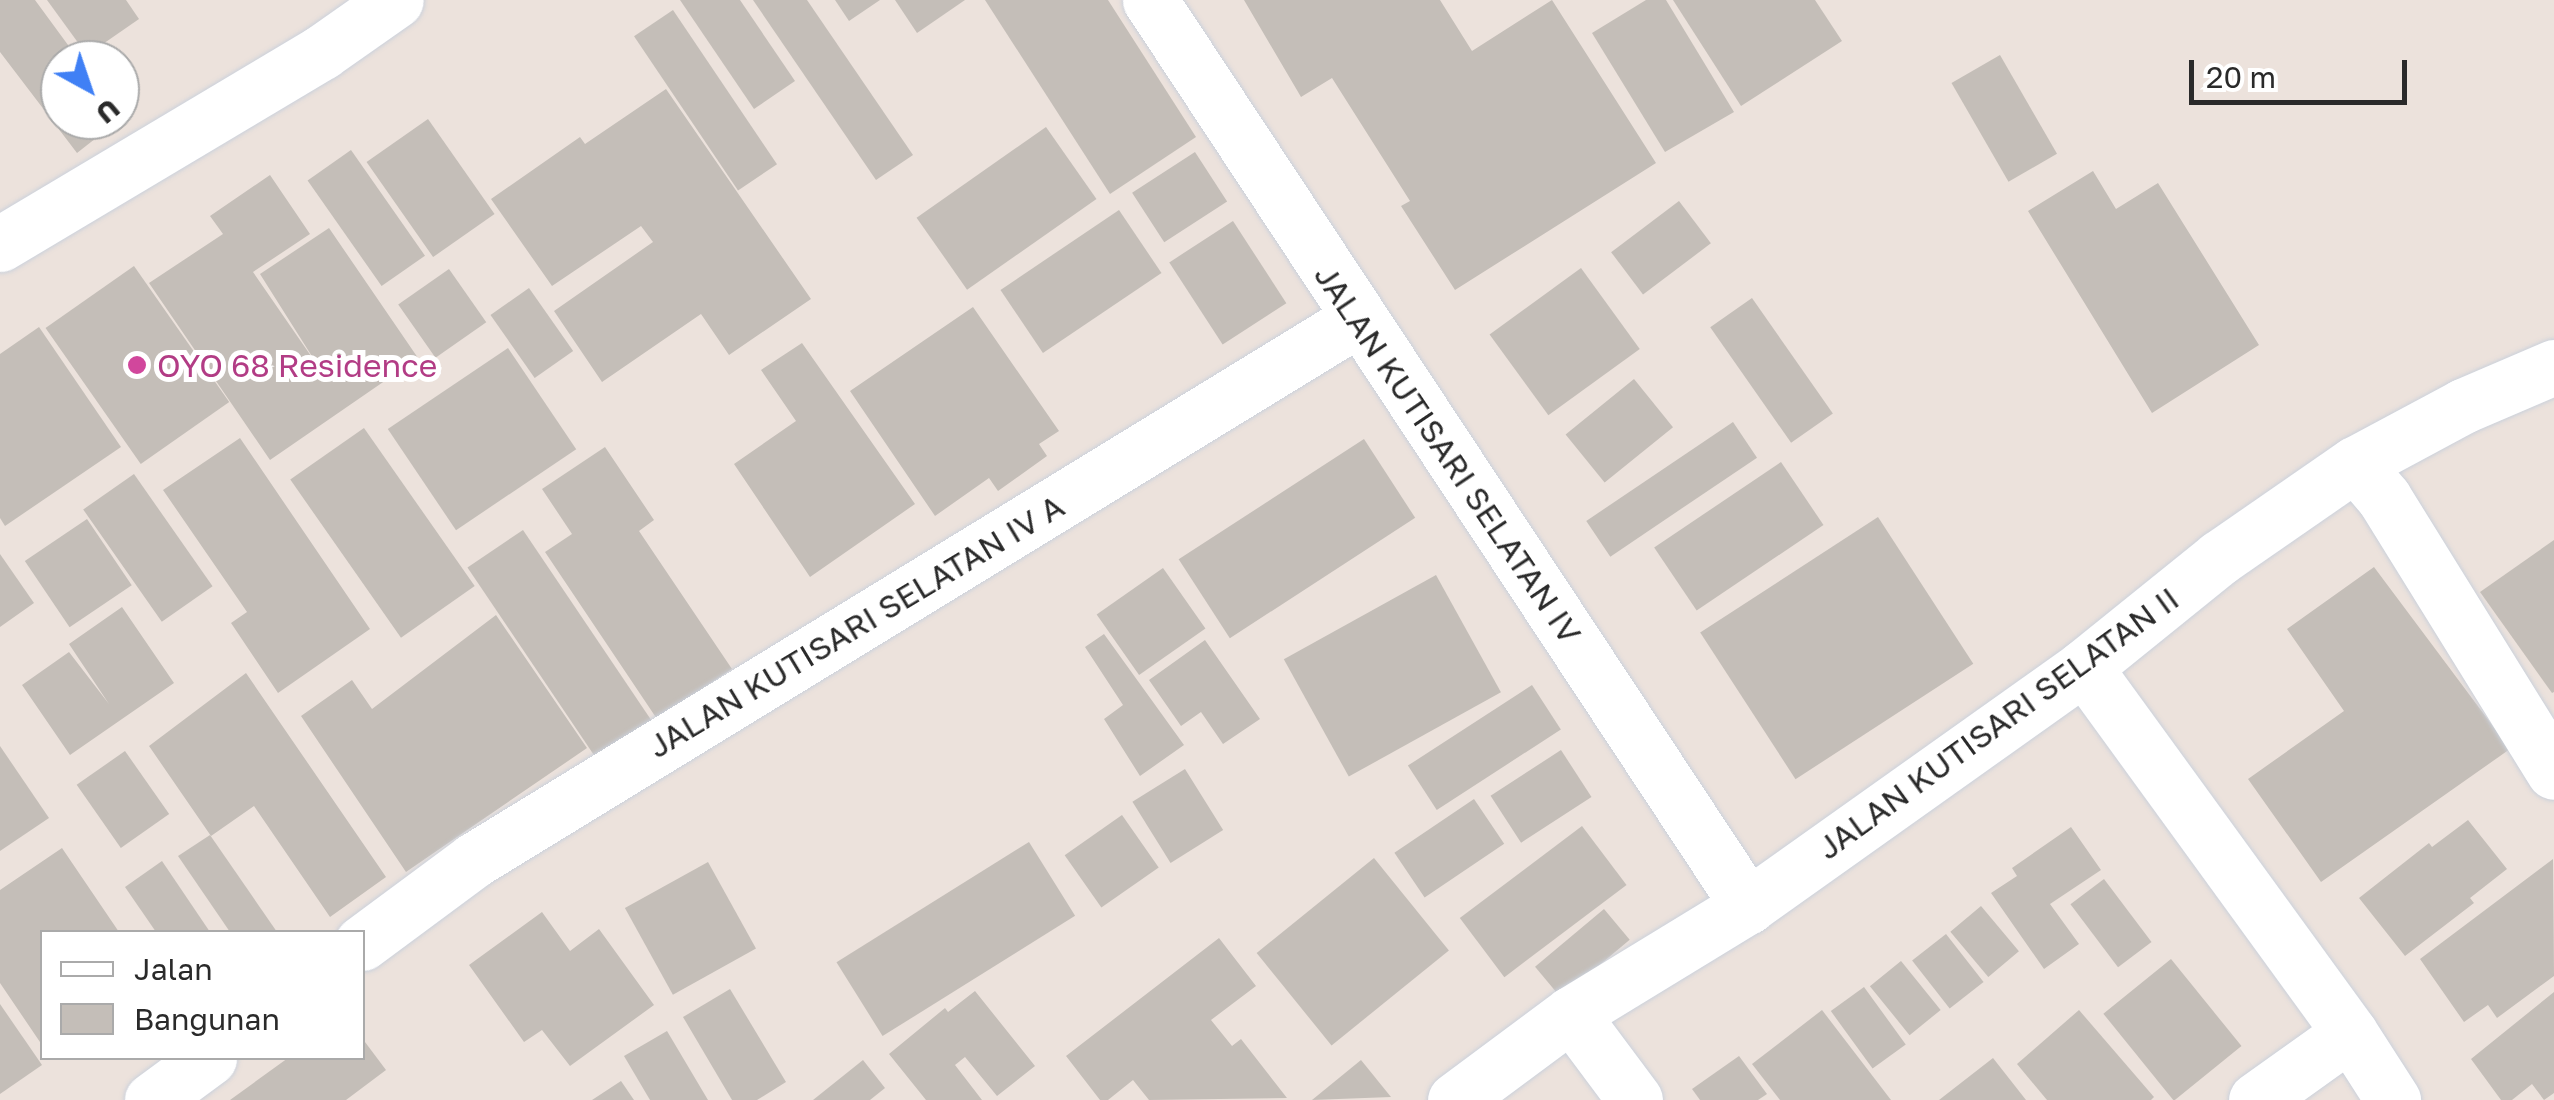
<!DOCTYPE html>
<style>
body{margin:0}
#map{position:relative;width:2554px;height:1100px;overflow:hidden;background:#ece2dc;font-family:"Golos Text",sans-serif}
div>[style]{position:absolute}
.building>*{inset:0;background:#c4beb8;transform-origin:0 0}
.roads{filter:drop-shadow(0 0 2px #cbd1db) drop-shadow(0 0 2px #cbd1db)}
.minor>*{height:55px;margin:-27.5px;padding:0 27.5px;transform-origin:27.5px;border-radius:27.5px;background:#fff}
.dots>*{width:28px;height:28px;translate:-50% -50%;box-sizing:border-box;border:5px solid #fff;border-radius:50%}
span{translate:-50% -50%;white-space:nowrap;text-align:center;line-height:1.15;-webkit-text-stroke:10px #fff;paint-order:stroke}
.hotel-label{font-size:32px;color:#b23c85}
.left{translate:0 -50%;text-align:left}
.street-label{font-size:32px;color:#2a2a2a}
.legend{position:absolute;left:40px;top:930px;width:325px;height:130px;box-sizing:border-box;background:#fff;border:2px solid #aaa;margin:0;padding:12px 18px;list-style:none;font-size:30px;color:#2a2a2a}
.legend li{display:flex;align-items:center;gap:20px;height:50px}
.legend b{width:50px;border:2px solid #aaa}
.north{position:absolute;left:40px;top:40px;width:100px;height:100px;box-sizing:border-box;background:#fff;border:2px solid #aaa;border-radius:50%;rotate:140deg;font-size:28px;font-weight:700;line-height:40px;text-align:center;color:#2a2a2a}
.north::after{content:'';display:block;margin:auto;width:35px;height:45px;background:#4080f5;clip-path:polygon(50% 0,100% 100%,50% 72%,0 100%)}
.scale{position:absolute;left:2189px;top:60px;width:218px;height:45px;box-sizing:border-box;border:5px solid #2a2a2a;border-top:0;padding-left:12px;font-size:30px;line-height:35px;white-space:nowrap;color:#2a2a2a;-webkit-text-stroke:8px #fff;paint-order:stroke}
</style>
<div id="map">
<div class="building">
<div style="clip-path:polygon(0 0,35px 0,79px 60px,60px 60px,60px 74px,43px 87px,60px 77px,60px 120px,119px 120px,77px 153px,0 52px)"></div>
<div style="clip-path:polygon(47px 0,126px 0,139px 19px,87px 55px)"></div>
<div style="clip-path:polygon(680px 0,740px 0,795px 81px,754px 109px)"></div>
<div style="clip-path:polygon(753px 0,807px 0,913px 155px,876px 180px)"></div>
<div style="clip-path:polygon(835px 0,880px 0,849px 21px)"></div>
<div style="clip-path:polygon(895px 0,965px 0,917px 33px)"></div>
<div style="clip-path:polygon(985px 0,1108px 0,1196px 137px,1110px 194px)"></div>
<div style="clip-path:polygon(1244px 0,1440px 0,1472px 51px,1552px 0,1656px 163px,1455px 290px,1401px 206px,1410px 201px,1332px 78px,1301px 97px)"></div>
<div style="clip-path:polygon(1646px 0,1666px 0,1734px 112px,1665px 152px,1592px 33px)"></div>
<div style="clip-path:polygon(1673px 0,1815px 0,1842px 41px,1741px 106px)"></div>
<div style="left:673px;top:10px;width:186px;height:47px;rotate:56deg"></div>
<div style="left:2000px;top:55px;width:114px;height:56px;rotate:60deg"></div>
<div style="clip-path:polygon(666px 89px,811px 299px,729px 355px,701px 314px,602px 382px,554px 311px,653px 242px,641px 226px,552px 286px,491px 199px,580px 137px,585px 144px)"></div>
<div style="left:428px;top:119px;width:116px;height:75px;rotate:55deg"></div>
<div style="left:1046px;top:127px;width:88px;height:158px;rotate:55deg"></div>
<div style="left:351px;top:150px;width:129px;height:53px;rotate:55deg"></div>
<div style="left:1195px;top:152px;width:59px;height:75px;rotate:57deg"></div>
<div style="clip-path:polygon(2093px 171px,2116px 209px,2158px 183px,2259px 345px,2152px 413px,2028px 211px)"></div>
<div style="clip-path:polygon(270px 175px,310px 234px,253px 272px,320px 369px,260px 274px,329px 228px,418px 358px,270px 460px,149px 283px,223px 234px,210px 216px)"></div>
<div style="left:1679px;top:201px;width:53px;height:85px;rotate:53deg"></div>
<div style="left:1119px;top:210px;width:76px;height:143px;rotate:56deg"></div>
<div style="left:1233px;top:221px;width:98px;height:76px;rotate:57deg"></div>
<div style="left:134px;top:266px;width:166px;height:108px;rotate:55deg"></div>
<div style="left:1581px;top:268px;width:100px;height:113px;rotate:54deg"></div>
<div style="left:449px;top:269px;width:65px;height:62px;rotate:55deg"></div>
<div style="left:529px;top:288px;width:77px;height:47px;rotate:55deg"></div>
<div style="left:1752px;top:298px;width:141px;height:51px;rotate:55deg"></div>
<div style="clip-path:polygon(973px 307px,1059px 431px,1039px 444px,1047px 456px,998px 491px,989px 478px,935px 516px,850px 391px)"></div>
<div style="clip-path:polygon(39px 327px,121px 447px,5px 526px,0 518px,0 354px)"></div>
<div style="clip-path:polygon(802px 343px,915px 504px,810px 577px,734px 464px,796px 421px,761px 370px)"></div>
<div style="left:508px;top:348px;width:122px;height:145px;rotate:56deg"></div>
<div style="left:1634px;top:379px;width:62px;height:88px;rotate:51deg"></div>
<div style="left:1733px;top:422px;width:43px;height:177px;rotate:56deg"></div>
<div style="left:364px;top:428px;width:193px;height:90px;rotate:55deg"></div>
<div style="clip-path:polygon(240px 438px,370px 629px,278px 693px,231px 623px,247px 612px,163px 490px)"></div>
<div style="left:1364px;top:439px;width:94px;height:221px;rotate:57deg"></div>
<div style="clip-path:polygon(605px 447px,654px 520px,639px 531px,732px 669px,657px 719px,545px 552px,572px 534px,542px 489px)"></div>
<div style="left:1781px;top:462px;width:76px;height:153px;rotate:56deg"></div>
<div style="left:134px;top:474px;width:137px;height:62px;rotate:55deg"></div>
<div style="left:1878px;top:517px;width:175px;height:212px;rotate:57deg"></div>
<div style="left:87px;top:519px;width:80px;height:75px;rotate:56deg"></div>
<div style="left:523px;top:530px;width:237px;height:67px;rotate:56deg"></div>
<div style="clip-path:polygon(2554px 540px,2554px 692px,2552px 693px,2480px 592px)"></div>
<div style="clip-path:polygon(0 554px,34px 603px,0 627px)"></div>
<div style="clip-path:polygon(2374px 567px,2510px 749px,2321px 882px,2248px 779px,2344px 711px,2287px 629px)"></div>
<div style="left:1163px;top:568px;width:74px;height:81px;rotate:55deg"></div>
<div style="left:1436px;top:575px;width:134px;height:174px;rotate:61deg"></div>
<div style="clip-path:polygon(122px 607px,174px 683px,70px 755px,22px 685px,69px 652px,109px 704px,69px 644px)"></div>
<div style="clip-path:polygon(496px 615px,587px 748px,406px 872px,301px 716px,352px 680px,372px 709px)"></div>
<div style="clip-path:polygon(1104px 634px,1184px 745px,1140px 776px,1104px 719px,1123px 705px,1085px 647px)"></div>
<div style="clip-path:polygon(1205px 640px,1260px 719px,1223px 744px,1201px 712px,1181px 726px,1149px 680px)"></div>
<div style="clip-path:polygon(246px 673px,386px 877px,330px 917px,254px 806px,211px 836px,149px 746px)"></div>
<div style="left:1532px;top:685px;width:53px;height:148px;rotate:57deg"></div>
<div style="clip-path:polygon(0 746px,49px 818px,0 851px)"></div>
<div style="left:1561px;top:750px;width:56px;height:84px;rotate:57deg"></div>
<div style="left:125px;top:751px;width:77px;height:59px;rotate:55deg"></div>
<div style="left:1185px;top:769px;width:72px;height:62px;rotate:58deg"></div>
<div style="left:1474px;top:799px;width:54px;height:96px;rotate:56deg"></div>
<div style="left:1122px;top:815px;width:64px;height:70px;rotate:55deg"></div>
<div style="clip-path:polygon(2468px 820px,2507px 869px,2470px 898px,2474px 903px,2405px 956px,2359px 898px,2429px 843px,2432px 847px)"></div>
<div style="left:1582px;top:826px;width:74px;height:153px;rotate:53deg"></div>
<div style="clip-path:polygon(2071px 827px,2101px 870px,2050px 904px,2079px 944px,2044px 969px,1991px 893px,2017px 876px,2012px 868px)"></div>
<div style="clip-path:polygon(210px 835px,277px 932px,230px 932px,178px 856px)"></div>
<div style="left:1029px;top:842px;width:87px;height:227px;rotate:58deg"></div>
<div style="clip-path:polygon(62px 848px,119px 932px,42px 932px,42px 1045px,0 983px,0 890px)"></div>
<div style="left:1374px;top:858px;width:119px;height:151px;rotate:51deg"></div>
<div style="clip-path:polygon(2553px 859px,2554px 976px,2497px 1018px,2488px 1005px,2464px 1022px,2420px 959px)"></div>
<div style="clip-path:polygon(162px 861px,210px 932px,156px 932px,125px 887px)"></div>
<div style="left:708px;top:862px;width:99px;height:95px;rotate:61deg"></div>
<div style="left:2104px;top:879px;width:79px;height:42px;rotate:53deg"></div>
<div style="left:1981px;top:906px;width:59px;height:40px;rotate:50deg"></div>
<div style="left:1604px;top:909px;width:40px;height:90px;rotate:50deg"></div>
<div style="clip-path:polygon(542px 912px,570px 951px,599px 929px,654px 1005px,570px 1066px,542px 1030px,524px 1042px,469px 965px)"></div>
<div style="left:1946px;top:934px;width:61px;height:43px;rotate:52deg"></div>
<div style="clip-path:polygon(1219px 938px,1256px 986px,1211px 1020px,1232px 1046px,1241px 1039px,1287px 1098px,1149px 1100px,1133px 1080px,1108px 1100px,1100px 1100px,1066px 1056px)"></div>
<div style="left:2171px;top:959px;width:112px;height:87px;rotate:51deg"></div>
<div style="left:1901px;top:961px;width:63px;height:40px;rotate:51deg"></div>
<div style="left:1864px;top:987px;width:71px;height:41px;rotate:54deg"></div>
<div style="clip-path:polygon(730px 989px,786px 1082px,757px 1100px,732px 1100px,683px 1017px)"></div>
<div style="clip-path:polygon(975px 991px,1035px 1066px,997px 1096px,965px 1057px,955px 1065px,982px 1100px,926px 1100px,889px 1054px,945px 1008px,948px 1012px)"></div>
<div style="clip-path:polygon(2554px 992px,2554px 1093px,2544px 1100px,2532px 1084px,2512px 1100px,2501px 1100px,2471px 1059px)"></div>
<div style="clip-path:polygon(0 1004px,42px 1065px,0 1094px)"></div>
<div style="clip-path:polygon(1822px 1010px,1891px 1100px,1780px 1100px,1752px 1064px)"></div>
<div style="clip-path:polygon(2079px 1010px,2154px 1097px,2151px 1100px,2047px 1100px,2017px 1064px)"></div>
<div style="clip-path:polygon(667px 1031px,708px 1100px,650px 1100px,624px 1056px)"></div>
<div style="clip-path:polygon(362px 1038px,386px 1070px,346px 1100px,230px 1100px,288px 1058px,362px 1058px)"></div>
<div style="clip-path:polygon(1739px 1056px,1767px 1094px,1758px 1100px,1700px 1100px,1692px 1089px)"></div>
<div style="clip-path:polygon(1993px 1058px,2026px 1100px,1939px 1100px)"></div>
<div style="clip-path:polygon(863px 1060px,885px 1088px,870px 1100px,813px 1100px)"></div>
<div style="clip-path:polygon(1361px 1060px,1391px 1097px,1312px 1100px)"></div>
<div style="clip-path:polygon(621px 1081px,634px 1100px,592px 1100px)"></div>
</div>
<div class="roads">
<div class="minor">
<div style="left:1150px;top:0;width:1086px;rotate:56.57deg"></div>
<div style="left:0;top:244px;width:375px;rotate:-30.8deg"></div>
<div style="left:322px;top:52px;width:90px;rotate:-35.1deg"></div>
<div style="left:2355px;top:464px;width:45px;rotate:49.5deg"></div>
<div style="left:2384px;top:498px;width:322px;rotate:58.2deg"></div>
<div style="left:2084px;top:667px;width:452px;rotate:54deg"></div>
<div style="left:2350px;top:1033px;width:80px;rotate:57.3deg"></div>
<div style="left:362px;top:943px;width:139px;rotate:-36.5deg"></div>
<div style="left:474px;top:860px;width:1036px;rotate:-31.47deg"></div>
<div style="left:1571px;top:1014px;width:107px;rotate:53.3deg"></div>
<div style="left:152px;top:1100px;width:71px;rotate:-36.4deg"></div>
<div style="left:1455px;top:1100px;width:144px;rotate:-36.6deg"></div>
<div style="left:1571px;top:1014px;width:207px;rotate:-31.4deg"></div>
<div style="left:1748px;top:906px;width:412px;rotate:-35.4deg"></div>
<div style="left:2084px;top:667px;width:174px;rotate:-38.9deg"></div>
<div style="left:2219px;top:558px;width:165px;rotate:-34.7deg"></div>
<div style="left:2355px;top:464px;width:123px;rotate:-28.2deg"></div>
<div style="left:2463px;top:406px;width:99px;rotate:-23.2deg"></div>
<div style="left:2256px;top:1100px;width:115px;rotate:-35.5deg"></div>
</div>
</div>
<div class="dots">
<div style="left:137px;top:365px;background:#d1479c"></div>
</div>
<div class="hotel-label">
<span class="left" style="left:157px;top:365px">OYO 68 Residence</span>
</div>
<div class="street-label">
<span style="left:1448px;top:454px;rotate:56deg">JALAN KUTISARI SELATAN IV</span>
<span style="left:856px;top:626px;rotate:-31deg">JALAN KUTISARI SELATAN IV A</span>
<span style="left:1998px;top:723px;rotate:-36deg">JALAN KUTISARI SELATAN II</span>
</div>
<ul class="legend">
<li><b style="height:12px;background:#fff"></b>Jalan</li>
<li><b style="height:28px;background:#c4beb8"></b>Bangunan</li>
</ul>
<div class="north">U</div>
<div class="scale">20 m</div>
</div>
